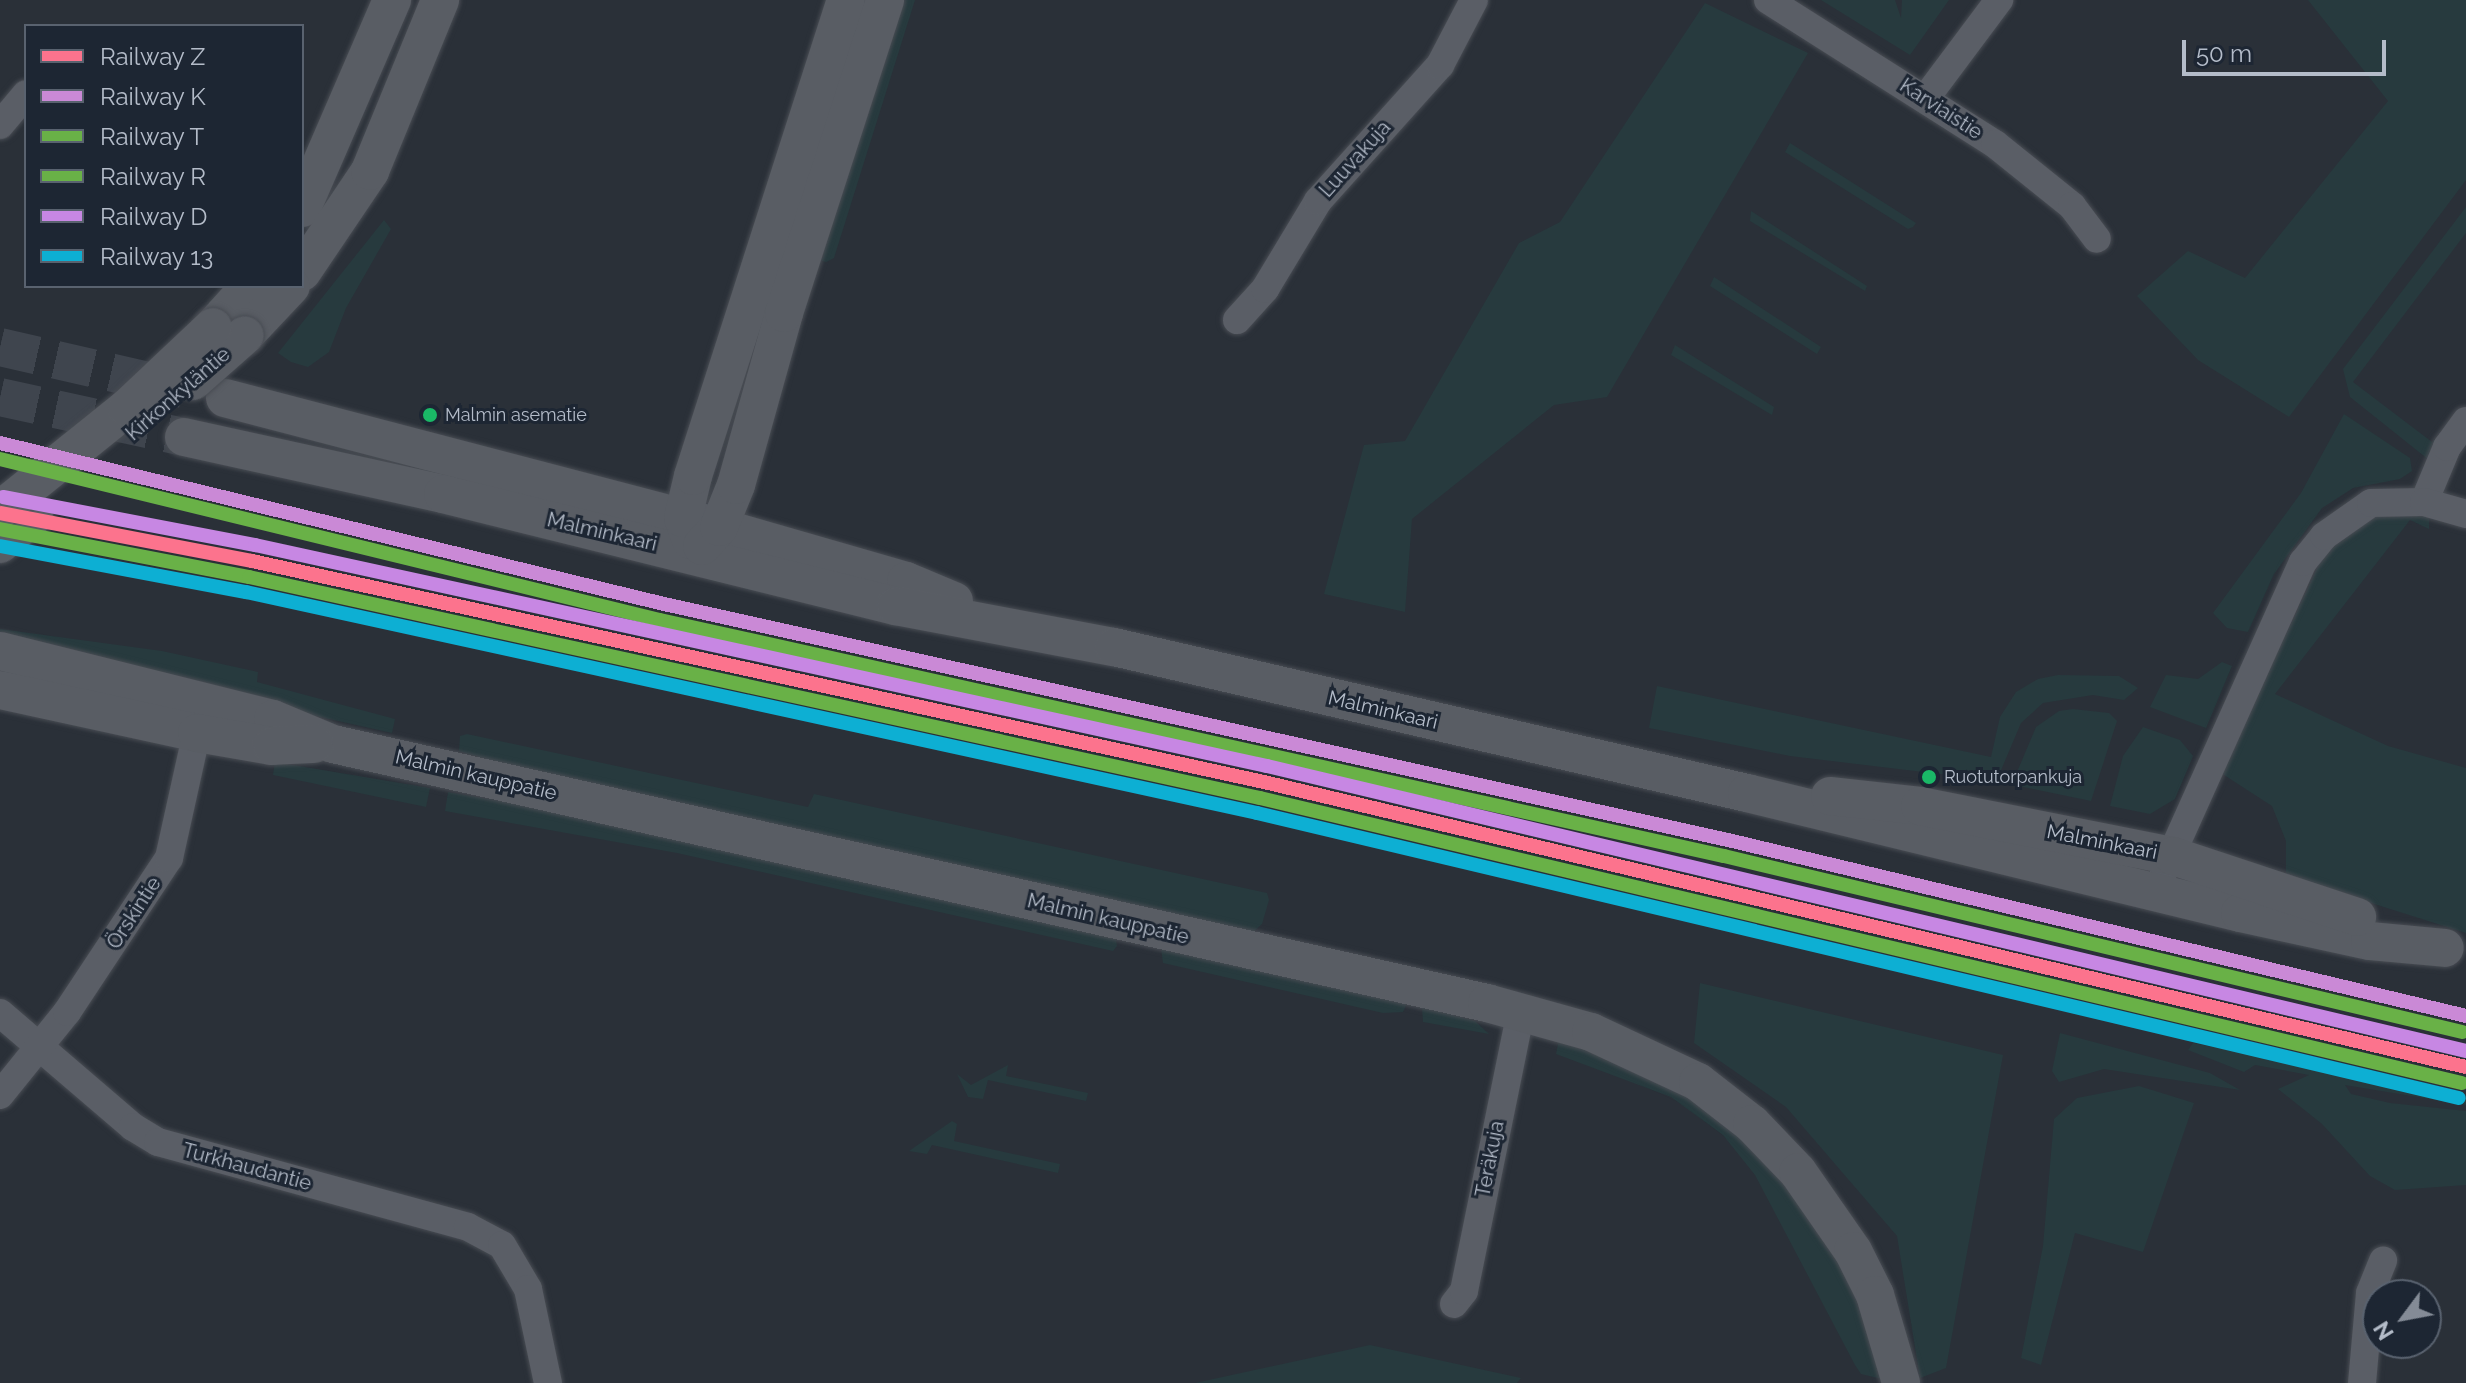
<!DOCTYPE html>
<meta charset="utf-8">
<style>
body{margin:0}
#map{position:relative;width:2466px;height:1383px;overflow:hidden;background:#2a3038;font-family:Raleway,sans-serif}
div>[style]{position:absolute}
.green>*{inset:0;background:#273a3e}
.secondary-tunnel>*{height:38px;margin-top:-19px;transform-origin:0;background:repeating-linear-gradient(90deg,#3f454e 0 38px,transparent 0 57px)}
.roads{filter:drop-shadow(0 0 2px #484c53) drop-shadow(0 0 2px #484c53)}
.minor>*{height:28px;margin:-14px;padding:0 14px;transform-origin:14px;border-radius:14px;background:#5a5e66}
.secondary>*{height:38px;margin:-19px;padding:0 19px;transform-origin:19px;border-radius:19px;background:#595d64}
.bridges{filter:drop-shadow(0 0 2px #484c53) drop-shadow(0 0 2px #484c53)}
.secondary-bridge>*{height:38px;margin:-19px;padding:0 19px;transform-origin:19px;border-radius:19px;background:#595d64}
.rail-1>*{height:14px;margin:-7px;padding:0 7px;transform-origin:7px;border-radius:7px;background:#fc738d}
.rail-2>*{height:14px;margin:-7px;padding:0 7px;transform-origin:7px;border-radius:7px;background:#ca89d6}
.rail-3>*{height:14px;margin:-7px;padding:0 7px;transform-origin:7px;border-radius:7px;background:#69b147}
.rail-4>*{height:14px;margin:-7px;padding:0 7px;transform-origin:7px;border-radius:7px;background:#69b147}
.rail-5>*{height:14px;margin:-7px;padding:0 7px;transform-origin:7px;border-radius:7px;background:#c787e3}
.rail-6>*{height:14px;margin:-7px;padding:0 7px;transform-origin:7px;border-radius:7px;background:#0dafd3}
.dots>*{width:22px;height:22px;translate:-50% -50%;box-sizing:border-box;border:4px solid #1d2633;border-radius:50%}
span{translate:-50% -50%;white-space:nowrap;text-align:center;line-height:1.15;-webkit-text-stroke:6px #1d2633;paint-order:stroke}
.bus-label{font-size:18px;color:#b4bcc9}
.left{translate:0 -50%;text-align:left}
.street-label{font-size:20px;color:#b4bcc9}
.legend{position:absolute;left:24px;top:24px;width:280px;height:264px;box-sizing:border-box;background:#1d2633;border:2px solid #59626f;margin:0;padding:10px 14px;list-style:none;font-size:24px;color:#b4bcc9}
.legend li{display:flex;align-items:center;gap:16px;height:40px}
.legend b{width:40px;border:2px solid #59626f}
.north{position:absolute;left:2362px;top:1279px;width:80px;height:80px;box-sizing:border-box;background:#1d2633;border:2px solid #59626f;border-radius:50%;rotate:238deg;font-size:22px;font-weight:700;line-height:32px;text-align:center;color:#b4bcc9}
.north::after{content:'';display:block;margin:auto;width:28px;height:36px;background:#848b96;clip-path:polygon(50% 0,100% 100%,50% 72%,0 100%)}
.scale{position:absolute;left:2182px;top:40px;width:204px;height:36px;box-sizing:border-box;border:4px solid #b4bcc9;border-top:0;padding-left:10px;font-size:24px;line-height:28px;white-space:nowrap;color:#b4bcc9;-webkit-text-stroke:6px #1d2633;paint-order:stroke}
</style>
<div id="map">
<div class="green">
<div style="clip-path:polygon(896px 0,915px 0,834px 258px,826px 262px,815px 259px)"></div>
<div style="clip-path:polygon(1821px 0,1895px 0,1901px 18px,1902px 0,1949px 0,1910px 55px)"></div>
<div style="clip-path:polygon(2308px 0,2466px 0,2466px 180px,2289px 417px,2198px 360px,2137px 296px,2188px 251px,2245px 278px,2388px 101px)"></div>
<div style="clip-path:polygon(1705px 3px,1808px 53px,1607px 397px,1554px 405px,1412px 519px,1405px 612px,1324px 594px,1364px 445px,1405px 441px,1519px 243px,1560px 222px)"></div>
<div style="clip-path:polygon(1790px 143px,1916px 223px,1913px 227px,1908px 229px,1785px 152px)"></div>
<div style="clip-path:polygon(2466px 207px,2466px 233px,2353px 382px,2432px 442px,2438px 436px,2429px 460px,2350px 397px,2343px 369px)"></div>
<div style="clip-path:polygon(1751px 211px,1867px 286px,1865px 291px,1750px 221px)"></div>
<div style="clip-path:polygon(384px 220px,391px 229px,346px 308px,329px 352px,308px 367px,291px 362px,278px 353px)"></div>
<div style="clip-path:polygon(1714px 277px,1821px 347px,1817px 354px,1710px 286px)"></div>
<div style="clip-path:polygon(1675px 345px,1774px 407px,1772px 415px,1671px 355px)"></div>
<div style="clip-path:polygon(2344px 414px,2410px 458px,2412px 471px,2400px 479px,2353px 488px,2322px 508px,2274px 574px,2248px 632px,2227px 628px,2213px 613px,2301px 493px)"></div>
<div style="clip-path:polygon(2386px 513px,2429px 517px,2429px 529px,2410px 520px,2275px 694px,2388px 746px,2466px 768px,2466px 933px,2286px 876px,2286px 841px,2272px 806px,2221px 773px,2319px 564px,2343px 534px,2365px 518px)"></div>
<div style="clip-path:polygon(0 629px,162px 651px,258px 672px,257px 682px,395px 719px,392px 733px,0 646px)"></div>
<div style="clip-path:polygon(2222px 662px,2232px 666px,2206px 728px,2150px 707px,2166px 675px,2198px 679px)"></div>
<div style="clip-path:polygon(2058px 675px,2119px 676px,2138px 688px,2124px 700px,2093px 695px,2043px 703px,2021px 723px,1999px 775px,1990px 780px,1790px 756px,1649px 728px,1657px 686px,1991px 757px,2000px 717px,2016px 692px,2038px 679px)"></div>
<div style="clip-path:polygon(2073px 709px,2109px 713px,2117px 721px,2091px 801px,2019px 786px,2017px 772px,2036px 727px,2059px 711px)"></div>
<div style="clip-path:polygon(2143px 727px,2180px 740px,2193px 756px,2175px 799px,2150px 814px,2110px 806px,2123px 756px)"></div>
<div style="clip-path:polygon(467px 734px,808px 807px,814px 794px,1267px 893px,1269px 900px,1262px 924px,1251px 934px,518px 769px,459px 751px,460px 736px)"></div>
<div style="clip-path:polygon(275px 762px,430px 788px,426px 807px,273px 775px)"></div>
<div style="clip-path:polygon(448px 792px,551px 810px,1116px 939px,1117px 946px,1113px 951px,677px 853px,445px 811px)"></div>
<div style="clip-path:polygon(1161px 948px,1407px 1003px,1403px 1012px,1383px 1013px,1163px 963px)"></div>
<div style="clip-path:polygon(1700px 983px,2003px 1055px,1946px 1368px,1920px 1378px,1897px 1236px,1786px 1107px,1694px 1043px)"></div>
<div style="clip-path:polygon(1422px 1007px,1475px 1021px,1489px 1034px,1423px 1022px)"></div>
<div style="clip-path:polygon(2060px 1033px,2210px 1073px,2240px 1090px,2104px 1069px,2059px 1082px,2052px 1071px)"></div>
<div style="clip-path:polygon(1559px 1039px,1637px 1067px,1721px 1118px,1801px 1198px,1858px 1297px,1882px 1379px,1861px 1374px,1855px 1365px,1755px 1175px,1723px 1135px,1671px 1097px,1556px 1054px)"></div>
<div style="clip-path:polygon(2193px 1043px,2466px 1098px,2466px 1105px,2345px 1085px,2351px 1094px,2390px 1103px,2466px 1111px,2466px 1185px,2395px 1190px,2370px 1176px,2322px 1124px,2278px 1089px,2309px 1075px,2255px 1065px,2244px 1072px,2188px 1050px)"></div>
<div style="clip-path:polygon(1008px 1065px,1006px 1076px,1088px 1093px,1086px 1101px,988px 1080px,983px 1099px,968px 1097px,957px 1074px,971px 1085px)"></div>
<div style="clip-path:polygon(2139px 1086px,2194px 1103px,2143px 1252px,2075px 1233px,2041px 1365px,2021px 1358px,2043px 1246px,2054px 1119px,2077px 1098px)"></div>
<div style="clip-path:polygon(952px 1121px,957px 1124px,954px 1141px,1060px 1164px,1058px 1173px,932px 1145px,927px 1154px,909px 1151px)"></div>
<div style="clip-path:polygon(1370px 1345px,1521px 1378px,1517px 1383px,1195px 1383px)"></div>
</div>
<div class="secondary-tunnel">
<div style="left:0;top:347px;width:188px;rotate:12.9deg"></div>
<div style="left:0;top:397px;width:188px;rotate:12.3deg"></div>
</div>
<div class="roads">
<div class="minor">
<div style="left:1768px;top:0;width:269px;rotate:32.4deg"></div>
<div style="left:1995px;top:144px;width:99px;rotate:38.8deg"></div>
<div style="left:2072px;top:206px;width:41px;rotate:52.9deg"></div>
<div style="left:1925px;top:99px;width:124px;rotate:-53.2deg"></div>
<div style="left:0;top:125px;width:40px;rotate:-50deg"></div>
<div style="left:1237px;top:320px;width:42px;rotate:-47.9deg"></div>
<div style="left:1265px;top:289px;width:103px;rotate:-58.9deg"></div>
<div style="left:1318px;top:201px;width:183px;rotate:-48.1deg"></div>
<div style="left:1440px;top:65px;width:73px;rotate:-62.4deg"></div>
<div style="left:2424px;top:502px;width:60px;rotate:-67.3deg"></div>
<div style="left:2447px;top:447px;width:32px;rotate:-54deg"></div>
<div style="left:2164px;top:871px;width:339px;rotate:-65.8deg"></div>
<div style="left:2303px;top:562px;width:33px;rotate:-51deg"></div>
<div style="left:2324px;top:536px;width:57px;rotate:-35.1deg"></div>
<div style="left:2371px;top:503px;width:53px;rotate:-1.1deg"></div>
<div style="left:2424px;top:502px;width:44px;rotate:15.9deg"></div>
<div style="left:0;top:1013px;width:175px;rotate:40.6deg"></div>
<div style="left:133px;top:1127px;width:29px;rotate:31deg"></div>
<div style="left:158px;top:1142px;width:321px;rotate:15.3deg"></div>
<div style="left:468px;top:1227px;width:38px;rotate:28deg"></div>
<div style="left:502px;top:1245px;width:51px;rotate:59.4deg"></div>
<div style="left:528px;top:1289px;width:96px;rotate:78deg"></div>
<div style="left:0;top:1095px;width:107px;rotate:-51.1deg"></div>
<div style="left:67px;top:1012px;width:185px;rotate:-56.5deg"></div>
<div style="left:169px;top:858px;width:148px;rotate:-77.5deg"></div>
<div style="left:1454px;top:1304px;width:16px;rotate:-52deg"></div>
<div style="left:1464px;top:1291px;width:285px;rotate:-78.5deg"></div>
<div style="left:2362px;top:1383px;width:90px;rotate:-84.9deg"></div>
<div style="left:2370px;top:1293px;width:35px;rotate:-68deg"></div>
</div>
<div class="secondary">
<div style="left:302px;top:208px;width:227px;rotate:-66.6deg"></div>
<div style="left:302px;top:272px;width:122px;rotate:-56deg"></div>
<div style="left:370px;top:171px;width:185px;rotate:-67.7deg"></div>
<div style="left:213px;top:327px;width:55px;rotate:-47.9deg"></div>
<div style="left:245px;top:335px;width:67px;rotate:-46.8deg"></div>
<div style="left:225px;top:398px;width:511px;rotate:14.64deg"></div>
<div style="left:719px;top:527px;width:195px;rotate:16.1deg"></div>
<div style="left:906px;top:581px;width:52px;rotate:22.6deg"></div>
<div style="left:184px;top:437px;width:265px;rotate:12.4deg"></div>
<div style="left:443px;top:494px;width:467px;rotate:13.9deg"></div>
<div style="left:896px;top:606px;width:222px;rotate:10.7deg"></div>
<div style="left:1114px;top:647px;width:650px;rotate:12.99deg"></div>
<div style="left:1747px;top:793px;width:507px;rotate:13.68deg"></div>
<div style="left:2240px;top:913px;width:133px;rotate:12.2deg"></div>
<div style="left:2370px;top:941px;width:75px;rotate:5.3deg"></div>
<div style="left:691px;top:540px;width:23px;rotate:-110deg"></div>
<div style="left:683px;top:518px;width:43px;rotate:-76.6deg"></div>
<div style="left:693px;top:476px;width:500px;rotate:-72.2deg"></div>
<div style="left:0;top:544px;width:44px;rotate:-39.5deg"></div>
<div style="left:702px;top:546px;width:25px;rotate:-48deg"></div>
<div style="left:719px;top:527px;width:45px;rotate:-68deg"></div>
<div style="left:736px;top:485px;width:179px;rotate:-74.4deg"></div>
<div style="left:784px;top:313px;width:329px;rotate:-72.1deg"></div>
<div style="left:0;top:651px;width:281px;rotate:14deg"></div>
<div style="left:273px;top:719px;width:65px;rotate:22.6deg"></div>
<div style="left:333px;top:744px;width:1183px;rotate:12.65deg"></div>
<div style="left:1487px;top:1003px;width:108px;rotate:15.6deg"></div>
<div style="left:1591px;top:1032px;width:118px;rotate:25deg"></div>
<div style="left:1698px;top:1082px;width:68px;rotate:37.9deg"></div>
<div style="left:1752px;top:1124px;width:66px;rotate:46.2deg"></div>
<div style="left:1798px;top:1172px;width:96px;rotate:55.2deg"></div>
<div style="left:1853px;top:1251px;width:49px;rotate:63.4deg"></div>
<div style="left:1875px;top:1295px;width:92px;rotate:73.5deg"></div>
<div style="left:0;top:690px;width:202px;rotate:12.3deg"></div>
<div style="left:197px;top:733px;width:76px;rotate:9.8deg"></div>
<div style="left:272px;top:746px;width:42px;rotate:-2.7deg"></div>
<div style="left:1830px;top:796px;width:91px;rotate:6.3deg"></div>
<div style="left:1920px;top:806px;width:258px;rotate:11.2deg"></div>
<div style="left:2173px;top:856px;width:194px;rotate:18.3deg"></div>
</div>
</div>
<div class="bridges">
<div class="secondary-bridge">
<div style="left:193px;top:381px;width:69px;rotate:-41.5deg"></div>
<div style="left:0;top:510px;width:163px;rotate:-38.8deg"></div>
<div style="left:127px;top:408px;width:118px;rotate:-43.3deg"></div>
</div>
</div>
<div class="rail-1">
<div style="left:0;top:513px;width:257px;rotate:10.8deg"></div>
<div style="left:252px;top:561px;width:1036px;rotate:12.32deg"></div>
<div style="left:1264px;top:782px;width:1235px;rotate:13.34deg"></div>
</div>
<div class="rail-2">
<div style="left:0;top:443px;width:683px;rotate:13.63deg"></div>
<div style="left:664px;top:604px;width:1090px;rotate:12.51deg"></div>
<div style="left:1728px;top:840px;width:759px;rotate:13.41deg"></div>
</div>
<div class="rail-3">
<div style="left:0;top:459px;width:679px;rotate:13.71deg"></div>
<div style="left:660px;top:620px;width:1090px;rotate:12.51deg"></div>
<div style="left:1724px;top:856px;width:759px;rotate:13.41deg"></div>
</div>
<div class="rail-4">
<div style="left:0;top:529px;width:254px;rotate:10.9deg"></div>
<div style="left:249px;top:577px;width:1035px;rotate:12.33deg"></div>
<div style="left:1260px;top:798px;width:1235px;rotate:13.34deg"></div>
</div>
<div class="rail-5">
<div style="left:3px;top:497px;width:257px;rotate:10.8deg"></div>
<div style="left:255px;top:545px;width:1036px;rotate:12.32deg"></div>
<div style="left:1267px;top:766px;width:1232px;rotate:13.37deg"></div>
</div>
<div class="rail-6">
<div style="left:0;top:546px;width:250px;rotate:10.6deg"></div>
<div style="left:246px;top:592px;width:1035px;rotate:12.33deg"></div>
<div style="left:1257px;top:813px;width:1235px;rotate:13.34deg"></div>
</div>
<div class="dots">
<div style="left:430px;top:415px;background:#1ab867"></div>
<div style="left:1929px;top:777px;background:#1ab867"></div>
</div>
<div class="bus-label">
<span class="left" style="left:445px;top:415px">Malmin asematie</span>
<span class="left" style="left:1944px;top:777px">Ruotutorpankuja</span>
</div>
<div class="street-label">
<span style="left:1941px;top:109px;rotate:33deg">Karviaistie</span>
<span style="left:1355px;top:159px;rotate:-48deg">Luuvakuja</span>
<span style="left:178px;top:394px;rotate:-41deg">Kirkonkyläntie</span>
<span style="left:602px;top:532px;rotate:13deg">Malminkaari</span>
<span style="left:1383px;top:710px;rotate:13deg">Malminkaari</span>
<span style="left:476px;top:775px;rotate:13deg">Malmin kauppatie</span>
<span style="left:2102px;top:842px;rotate:11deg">Malminkaari</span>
<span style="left:134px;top:913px;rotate:-57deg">Örskintie</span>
<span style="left:1108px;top:919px;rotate:13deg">Malmin kauppatie</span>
<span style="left:1490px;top:1159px;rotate:-79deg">Teräkuja</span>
<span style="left:247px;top:1167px;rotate:15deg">Turkhaudantie</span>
</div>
<ul class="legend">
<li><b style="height:10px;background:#fc738d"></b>Railway Z</li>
<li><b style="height:10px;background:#ca89d6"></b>Railway K</li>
<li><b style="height:10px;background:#69b147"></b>Railway T</li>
<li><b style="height:10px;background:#69b147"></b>Railway R</li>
<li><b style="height:10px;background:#c787e3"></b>Railway D</li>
<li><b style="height:10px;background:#0dafd3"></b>Railway 13</li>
</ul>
<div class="north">N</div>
<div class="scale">50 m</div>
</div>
